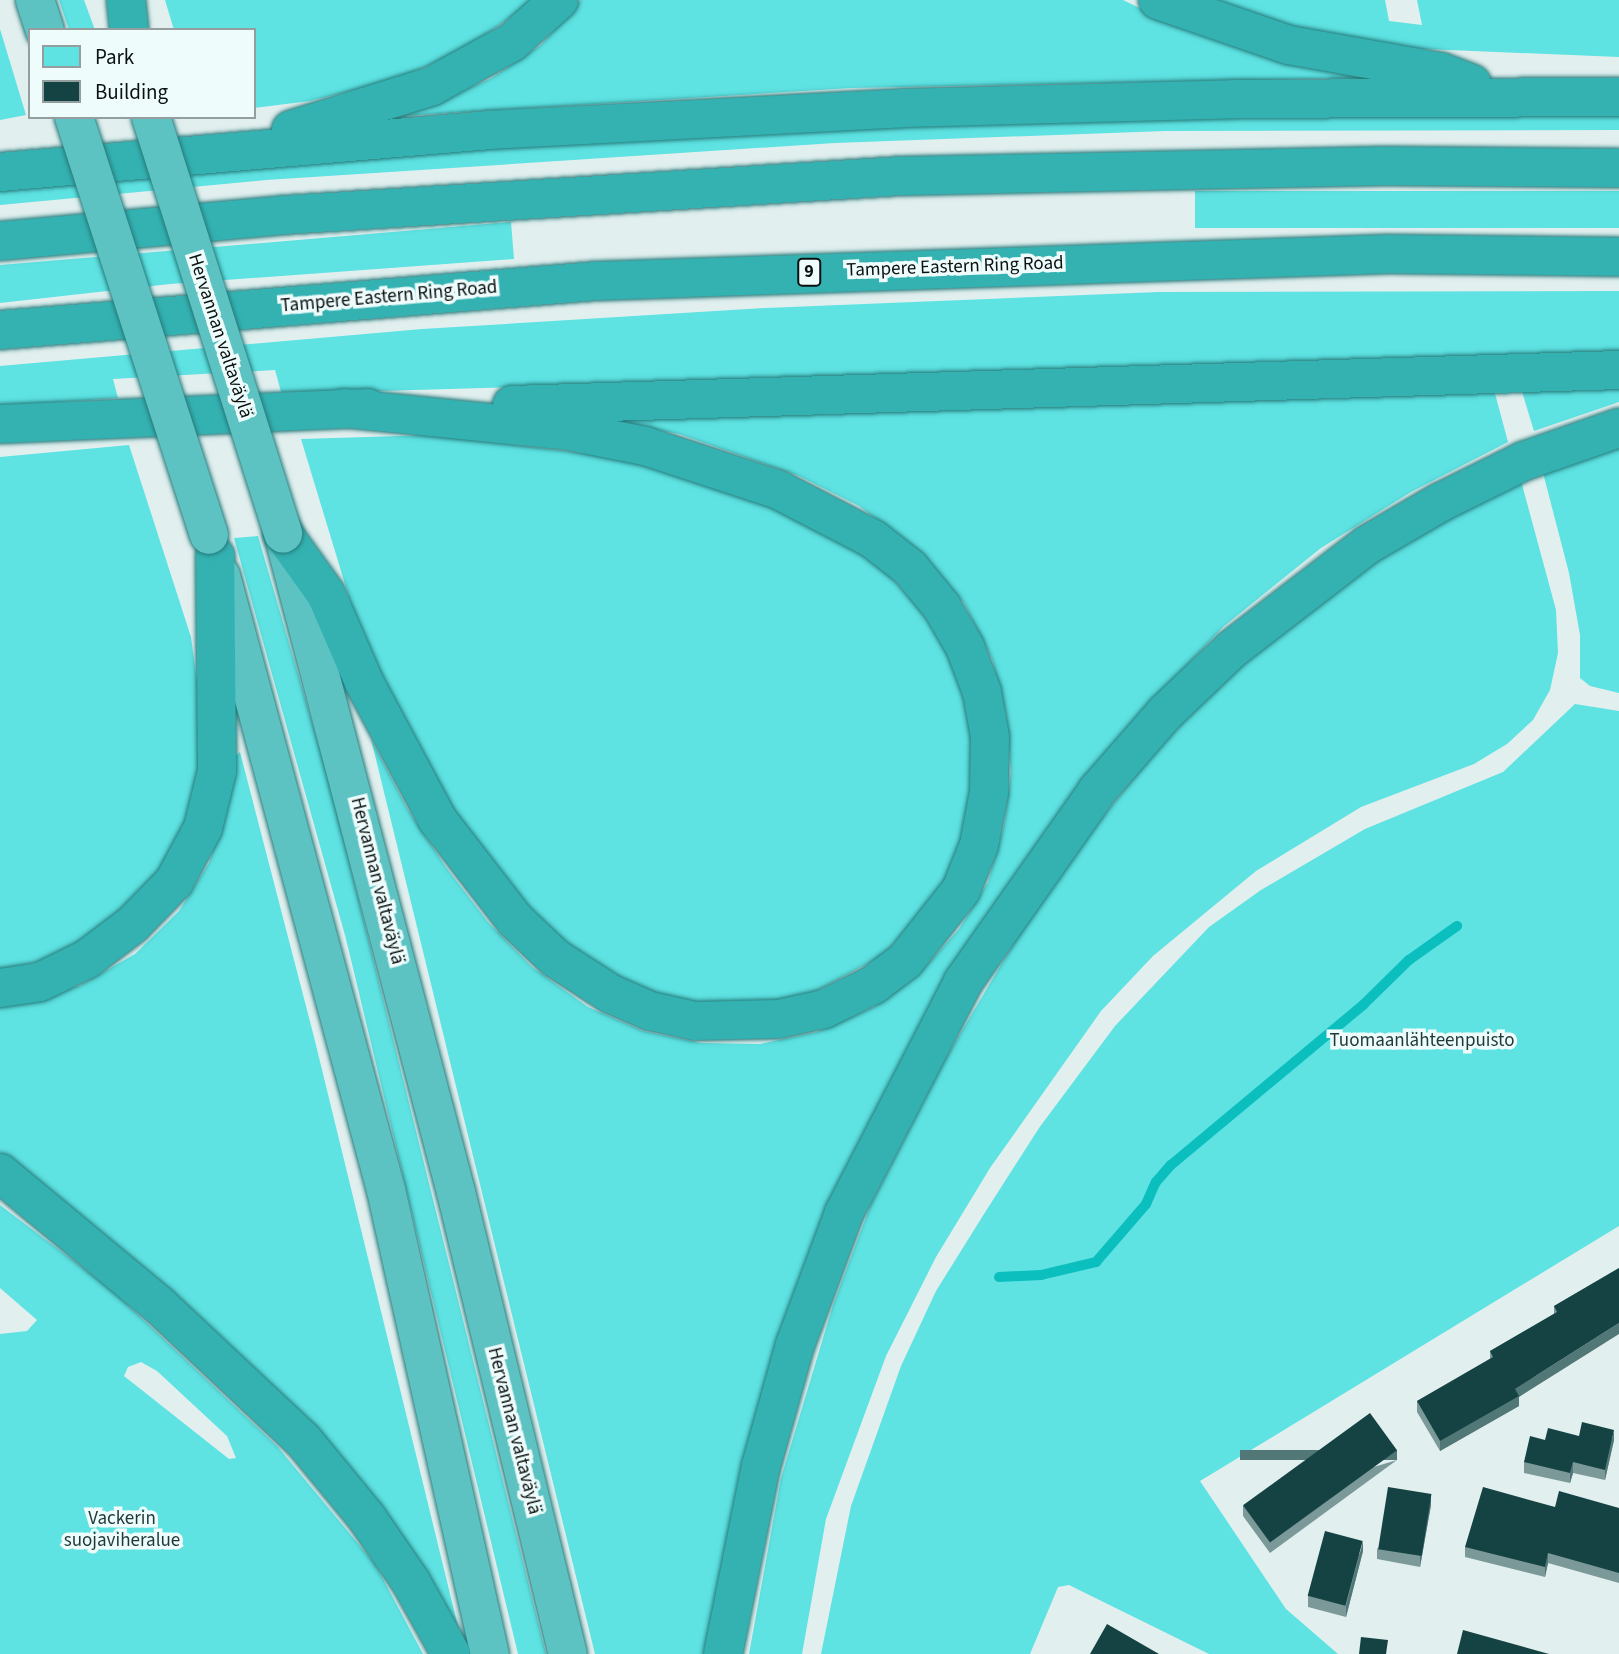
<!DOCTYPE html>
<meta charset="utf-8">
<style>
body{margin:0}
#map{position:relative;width:1619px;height:1654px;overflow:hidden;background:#e2efef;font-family:"Source Sans 3",sans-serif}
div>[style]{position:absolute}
.green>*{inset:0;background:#5ee2e2;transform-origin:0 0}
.stream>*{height:10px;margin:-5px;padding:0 5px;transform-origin:5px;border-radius:5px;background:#0bbfbf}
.roads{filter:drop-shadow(0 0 2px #267979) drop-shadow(0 0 2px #267979)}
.trunk>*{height:38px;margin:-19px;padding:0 19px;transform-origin:19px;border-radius:19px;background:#5cc2c2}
.motorway>*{height:38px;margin:-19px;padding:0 19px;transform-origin:19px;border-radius:19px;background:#34b2b2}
.bridges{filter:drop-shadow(0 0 2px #267979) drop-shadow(0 0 2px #267979)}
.trunk-bridge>*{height:38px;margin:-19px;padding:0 19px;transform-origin:19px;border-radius:19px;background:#5cc2c2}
.wall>*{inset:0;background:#7c9999}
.shaded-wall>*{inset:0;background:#527777;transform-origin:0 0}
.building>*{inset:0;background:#154343;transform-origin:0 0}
span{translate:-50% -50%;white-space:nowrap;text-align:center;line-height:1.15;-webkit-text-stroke:7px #effcfc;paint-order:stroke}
.shield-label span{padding:2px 5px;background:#effcfc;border:2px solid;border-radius:5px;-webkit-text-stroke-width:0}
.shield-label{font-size:18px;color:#0b1010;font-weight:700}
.street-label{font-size:19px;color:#0b1010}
.park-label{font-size:19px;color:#1f3838}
.legend{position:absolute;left:28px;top:28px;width:228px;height:91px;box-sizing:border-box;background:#effcfc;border:2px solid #949e9e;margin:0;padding:9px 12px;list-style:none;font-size:21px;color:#0b1010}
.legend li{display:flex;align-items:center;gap:14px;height:35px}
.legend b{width:35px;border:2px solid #949e9e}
</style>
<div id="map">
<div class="green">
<div style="clip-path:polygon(59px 0,84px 0,95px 30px,69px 30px)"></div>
<div style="clip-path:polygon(165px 0,534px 0,467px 48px,395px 80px,310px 101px,254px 108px,254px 30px,174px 30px)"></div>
<div style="clip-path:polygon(581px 0,1123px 0,1167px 21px,1255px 52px,1360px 78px,851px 88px,403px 116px,490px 79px,541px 45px)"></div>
<div style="clip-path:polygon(1207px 0,1385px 0,1389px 21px,1422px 25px,1417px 0,1619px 0,1619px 57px,1402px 48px,1279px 25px)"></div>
<div style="clip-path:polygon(0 29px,26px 115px,0 120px)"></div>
<div style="clip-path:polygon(1619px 113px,1619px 130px,1165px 131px,835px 143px,266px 180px,0 205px,0 187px,484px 147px,1093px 116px)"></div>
<div style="left:1619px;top:191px;width:37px;height:424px;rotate:90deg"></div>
<div style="clip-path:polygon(511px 222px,514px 259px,170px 284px,0 303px,0 265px)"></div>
<div style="clip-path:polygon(1619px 291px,1619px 356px,379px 391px,281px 392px,275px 370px,113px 379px,118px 398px,0 406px,0 366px,422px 329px,766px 308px,1159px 292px)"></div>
<div style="clip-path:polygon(1619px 381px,1619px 402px,1534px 431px,1520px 385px)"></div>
<div style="clip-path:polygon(1493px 386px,1508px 442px,1411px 492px,1321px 548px,1223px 627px,1141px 715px,885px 1094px,711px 1654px,595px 1654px,371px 739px,407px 808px,445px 866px,488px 922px,532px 967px,588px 1007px,643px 1031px,701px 1043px,760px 1044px,817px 1032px,874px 1007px,917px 976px,959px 929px,988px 882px,1004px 825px,1011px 772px,1006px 714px,992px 659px,964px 603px,911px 545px,859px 506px,799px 476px,679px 434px,568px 414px)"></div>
<div style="clip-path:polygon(433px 435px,638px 460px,821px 524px,878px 563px,920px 609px,951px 658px,968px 705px,975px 743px,973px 788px,962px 837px,942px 887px,884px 955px,795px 1002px,692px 1004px,641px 993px,538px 924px,459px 822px,409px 734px,358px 627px,301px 439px)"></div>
<div style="clip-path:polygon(1619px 441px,1619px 693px,1590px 686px,1580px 678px,1580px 635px,1569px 573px,1542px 469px)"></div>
<div style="clip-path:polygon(129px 445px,191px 637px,200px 702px,199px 762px,187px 822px,159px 876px,70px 954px,0 971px,0 457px)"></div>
<div style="clip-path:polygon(1520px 477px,1556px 610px,1558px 653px,1550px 690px,1533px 720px,1507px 744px,1474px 764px,1361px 807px,1256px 871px,1153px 956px,1101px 1011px,990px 1168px,936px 1257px,886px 1356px,826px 1519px,802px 1654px,749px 1654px,781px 1478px,833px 1305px,871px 1204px,944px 1061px,1024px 926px,1084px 840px,1155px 752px,1227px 675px,1371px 559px)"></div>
<div style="clip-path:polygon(258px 536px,329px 781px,546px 1654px,518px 1654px,346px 939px,234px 538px)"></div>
<div style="clip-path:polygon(1575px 704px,1619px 711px,1619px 1226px,1200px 1481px,1286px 1609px,1338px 1654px,1209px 1654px,1069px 1585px,1058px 1587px,1030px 1654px,821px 1654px,851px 1506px,901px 1366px,936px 1291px,984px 1214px,1039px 1128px,1115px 1026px,1209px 927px,1261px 890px,1365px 829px,1503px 772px)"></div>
<div style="clip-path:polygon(240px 752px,314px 1037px,462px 1643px,425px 1587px,0 1159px,0 1007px,79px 986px,135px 954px,179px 911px,209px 863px,228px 805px,234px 757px)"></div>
<div style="clip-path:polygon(evenodd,0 1205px,113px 1291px,277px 1446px,375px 1564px,423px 1654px,0 1654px,0 1334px,27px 1331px,37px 1320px,0 1288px,0 1205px,141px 1362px,157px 1371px,227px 1436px,236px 1458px,229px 1459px,124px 1376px,128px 1367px,141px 1362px)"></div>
</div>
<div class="stream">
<div style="left:999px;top:1277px;width:42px;rotate:-2.7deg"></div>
<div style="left:1041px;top:1275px;width:57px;rotate:-13.3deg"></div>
<div style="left:1096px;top:1262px;width:77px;rotate:-49.2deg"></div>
<div style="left:1146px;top:1204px;width:24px;rotate:-66deg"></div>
<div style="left:1156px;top:1182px;width:23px;rotate:-49deg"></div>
<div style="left:1171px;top:1165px;width:251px;rotate:-39.8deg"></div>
<div style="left:1364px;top:1004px;width:63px;rotate:-44.4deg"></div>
<div style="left:1409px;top:960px;width:59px;rotate:-35.3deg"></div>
</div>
<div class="roads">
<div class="trunk">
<div style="left:35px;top:0;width:32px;rotate:72deg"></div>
<div style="left:284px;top:537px;width:677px;rotate:75.29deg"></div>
<div style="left:456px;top:1192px;width:475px;rotate:76.4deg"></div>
<div style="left:221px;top:576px;width:636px;rotate:74.96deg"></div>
<div style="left:386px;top:1190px;width:476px;rotate:77.4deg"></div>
</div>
<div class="motorway">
<div style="left:126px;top:0;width:30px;rotate:84deg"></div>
<div style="left:1158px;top:0;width:139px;rotate:19deg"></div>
<div style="left:1289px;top:45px;width:154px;rotate:10.1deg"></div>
<div style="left:1441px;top:72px;width:33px;rotate:21deg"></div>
<div style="left:291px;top:130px;width:148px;rotate:-17.3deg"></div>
<div style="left:432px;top:86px;width:91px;rotate:-28.8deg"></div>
<div style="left:512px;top:42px;width:63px;rotate:-41.8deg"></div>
<div style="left:0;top:172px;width:490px;rotate:-4.9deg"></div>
<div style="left:488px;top:130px;width:415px;rotate:-3deg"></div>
<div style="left:902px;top:108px;width:333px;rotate:-1.5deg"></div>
<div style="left:1235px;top:99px;width:384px;rotate:-0.3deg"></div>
<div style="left:0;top:241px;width:285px;rotate:-5.2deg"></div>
<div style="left:284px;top:215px;width:618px;rotate:-3.62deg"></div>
<div style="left:901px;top:176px;width:481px;rotate:-1.2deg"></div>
<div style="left:1382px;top:166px;width:237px;rotate:0.5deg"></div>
<div style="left:0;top:330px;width:598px;rotate:-4.7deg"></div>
<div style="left:596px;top:281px;width:793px;rotate:-1.95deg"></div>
<div style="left:1389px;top:254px;width:230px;rotate:0.7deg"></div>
<div style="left:512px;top:405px;width:1108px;rotate:-1.81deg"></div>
<div style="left:0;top:424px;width:368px;rotate:-2.5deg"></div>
<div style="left:283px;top:534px;width:74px;rotate:54.4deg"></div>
<div style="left:326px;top:594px;width:96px;rotate:66.6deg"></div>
<div style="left:364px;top:682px;width:155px;rotate:61.9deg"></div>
<div style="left:437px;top:819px;width:128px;rotate:52.3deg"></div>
<div style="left:515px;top:920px;width:55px;rotate:43.5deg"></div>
<div style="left:555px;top:958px;width:67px;rotate:32.7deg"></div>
<div style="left:611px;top:994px;width:43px;rotate:23.6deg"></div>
<div style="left:650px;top:1011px;width:46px;rotate:12.5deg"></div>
<div style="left:695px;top:1021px;width:84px;rotate:-1.4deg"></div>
<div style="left:779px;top:1019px;width:46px;rotate:-12.5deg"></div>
<div style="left:824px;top:1009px;width:55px;rotate:-26.1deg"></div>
<div style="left:873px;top:985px;width:40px;rotate:-37deg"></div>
<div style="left:905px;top:961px;width:90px;rotate:-51.7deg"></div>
<div style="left:961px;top:890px;width:48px;rotate:-68.2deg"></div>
<div style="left:979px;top:845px;width:54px;rotate:-79.3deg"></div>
<div style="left:989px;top:792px;width:55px;rotate:-89deg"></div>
<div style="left:990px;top:737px;width:46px;rotate:-100.1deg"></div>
<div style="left:982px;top:692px;width:48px;rotate:-110.7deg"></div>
<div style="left:965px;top:647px;width:46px;rotate:-119.9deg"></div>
<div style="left:942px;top:607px;width:50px;rotate:-129.4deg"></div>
<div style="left:910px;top:568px;width:47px;rotate:-141.9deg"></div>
<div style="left:873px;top:539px;width:106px;rotate:-152.5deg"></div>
<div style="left:779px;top:490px;width:141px;rotate:-161.8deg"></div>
<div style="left:645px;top:446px;width:77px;rotate:-168.8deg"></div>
<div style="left:569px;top:431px;width:227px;rotate:-174.2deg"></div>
<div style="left:0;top:988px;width:40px;rotate:-8.5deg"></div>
<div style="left:40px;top:982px;width:52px;rotate:-26.1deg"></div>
<div style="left:87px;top:959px;width:56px;rotate:-37.1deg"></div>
<div style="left:132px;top:925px;width:60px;rotate:-45.7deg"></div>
<div style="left:174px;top:882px;width:61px;rotate:-61.8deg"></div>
<div style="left:203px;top:828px;width:59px;rotate:-76.2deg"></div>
<div style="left:217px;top:771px;width:215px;rotate:-90.5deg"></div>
<div style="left:0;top:1173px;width:207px;rotate:39.7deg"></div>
<div style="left:159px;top:1305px;width:197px;rotate:43.2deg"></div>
<div style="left:303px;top:1440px;width:101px;rotate:50.6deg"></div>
<div style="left:367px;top:1518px;width:78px;rotate:55.5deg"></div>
<div style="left:411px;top:1582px;width:82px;rotate:60.9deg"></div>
<div style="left:723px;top:1654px;width:192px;rotate:-78.6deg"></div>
<div style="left:761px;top:1466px;width:126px;rotate:-74.3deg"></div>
<div style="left:795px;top:1345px;width:141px;rotate:-69.6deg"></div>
<div style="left:844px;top:1213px;width:260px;rotate:-62.7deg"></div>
<div style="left:963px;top:982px;width:233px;rotate:-54.9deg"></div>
<div style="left:1097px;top:791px;width:103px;rotate:-48.9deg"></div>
<div style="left:1165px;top:713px;width:93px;rotate:-43.7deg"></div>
<div style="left:1232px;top:649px;width:170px;rotate:-37.6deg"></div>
<div style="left:1367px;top:545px;width:86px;rotate:-30.2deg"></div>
<div style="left:1441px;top:502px;width:93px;rotate:-26.3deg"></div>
<div style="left:1524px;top:461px;width:101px;rotate:-19.2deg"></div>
</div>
</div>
<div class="bridges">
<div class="trunk-bridge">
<div style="left:74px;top:117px;width:439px;rotate:72.1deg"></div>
<div style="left:151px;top:117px;width:437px;rotate:72.4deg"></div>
</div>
</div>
<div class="wall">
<div style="clip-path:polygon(1619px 1268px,1519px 1397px,1519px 1406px,1440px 1451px,1417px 1412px,1417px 1401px,1490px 1359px,1490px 1351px,1554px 1314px,1554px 1306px)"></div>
<div style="clip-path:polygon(1579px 1436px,1614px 1440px,1605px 1480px,1573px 1473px,1570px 1483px,1524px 1473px,1524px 1462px,1545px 1440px)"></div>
<div style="clip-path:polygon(1397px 1460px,1270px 1553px,1243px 1516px,1243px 1506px)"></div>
<div style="clip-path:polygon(1431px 1505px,1420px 1567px,1377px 1559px,1377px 1549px)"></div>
<div style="clip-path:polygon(1555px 1507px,1619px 1508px,1619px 1583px,1548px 1563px,1545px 1577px,1465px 1557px,1465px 1547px)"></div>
<div style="clip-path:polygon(1363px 1551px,1346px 1617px,1308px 1607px,1308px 1596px)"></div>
</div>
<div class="shaded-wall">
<div style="clip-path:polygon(1619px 1323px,1619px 1334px,1519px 1397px,1519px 1406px,1440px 1451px,1440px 1441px,1515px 1389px)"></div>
<div style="clip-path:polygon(1614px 1430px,1614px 1440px,1605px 1480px,1605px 1470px)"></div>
<div style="left:1397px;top:1450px;width:10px;height:157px;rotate:90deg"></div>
<div style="clip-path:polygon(1573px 1462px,1573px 1473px,1570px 1483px,1570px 1473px)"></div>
<div style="clip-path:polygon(1431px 1494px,1431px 1505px,1420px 1567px,1420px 1557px)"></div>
<div style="clip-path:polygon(1363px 1541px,1363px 1551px,1346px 1617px,1346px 1606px)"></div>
<div style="clip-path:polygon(1548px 1553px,1548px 1563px,1545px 1577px,1545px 1567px)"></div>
</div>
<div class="building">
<div style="clip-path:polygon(1619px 1268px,1619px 1323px,1515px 1389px,1519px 1396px,1440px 1441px,1417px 1401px,1493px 1357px,1490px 1351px,1557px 1312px,1554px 1306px)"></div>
<div style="left:1370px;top:1413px;width:46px;height:157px;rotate:54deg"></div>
<div style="clip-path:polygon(1582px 1422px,1614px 1430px,1605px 1470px,1573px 1462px,1570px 1473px,1524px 1462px,1530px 1436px,1545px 1440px,1548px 1428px,1579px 1436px)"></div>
<div style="left:1388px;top:1487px;width:44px;height:63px;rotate:9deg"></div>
<div style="clip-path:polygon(1483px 1487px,1555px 1507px,1559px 1491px,1619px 1508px,1619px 1573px,1548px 1553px,1545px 1567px,1465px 1547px)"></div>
<div style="left:1325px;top:1531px;width:39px;height:67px;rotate:15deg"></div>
<div style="clip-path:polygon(1107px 1624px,1159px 1654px,1090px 1654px)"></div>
<div style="clip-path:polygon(1463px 1630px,1549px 1654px,1457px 1654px)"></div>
<div style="clip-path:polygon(1361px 1637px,1388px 1640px,1386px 1654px,1359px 1654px)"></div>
</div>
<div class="shield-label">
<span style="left:809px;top:272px">9</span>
</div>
<div class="street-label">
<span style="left:955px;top:267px;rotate:-2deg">Tampere Eastern Ring Road</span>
<span style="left:389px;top:297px;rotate:-5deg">Tampere Eastern Ring Road</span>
<span style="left:220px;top:336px;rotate:72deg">Hervannan valtaväylä</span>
<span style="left:377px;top:881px;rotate:76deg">Hervannan valtaväylä</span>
<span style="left:514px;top:1431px;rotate:76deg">Hervannan valtaväylä</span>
</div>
<div class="park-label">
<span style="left:1422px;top:1041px">Tuomaanlähteenpuisto</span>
<span style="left:122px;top:1530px">Vackerin<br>suojaviheralue</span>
</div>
<ul class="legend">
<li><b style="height:19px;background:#5ee2e2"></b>Park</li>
<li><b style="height:19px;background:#154343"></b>Building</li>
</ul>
</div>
